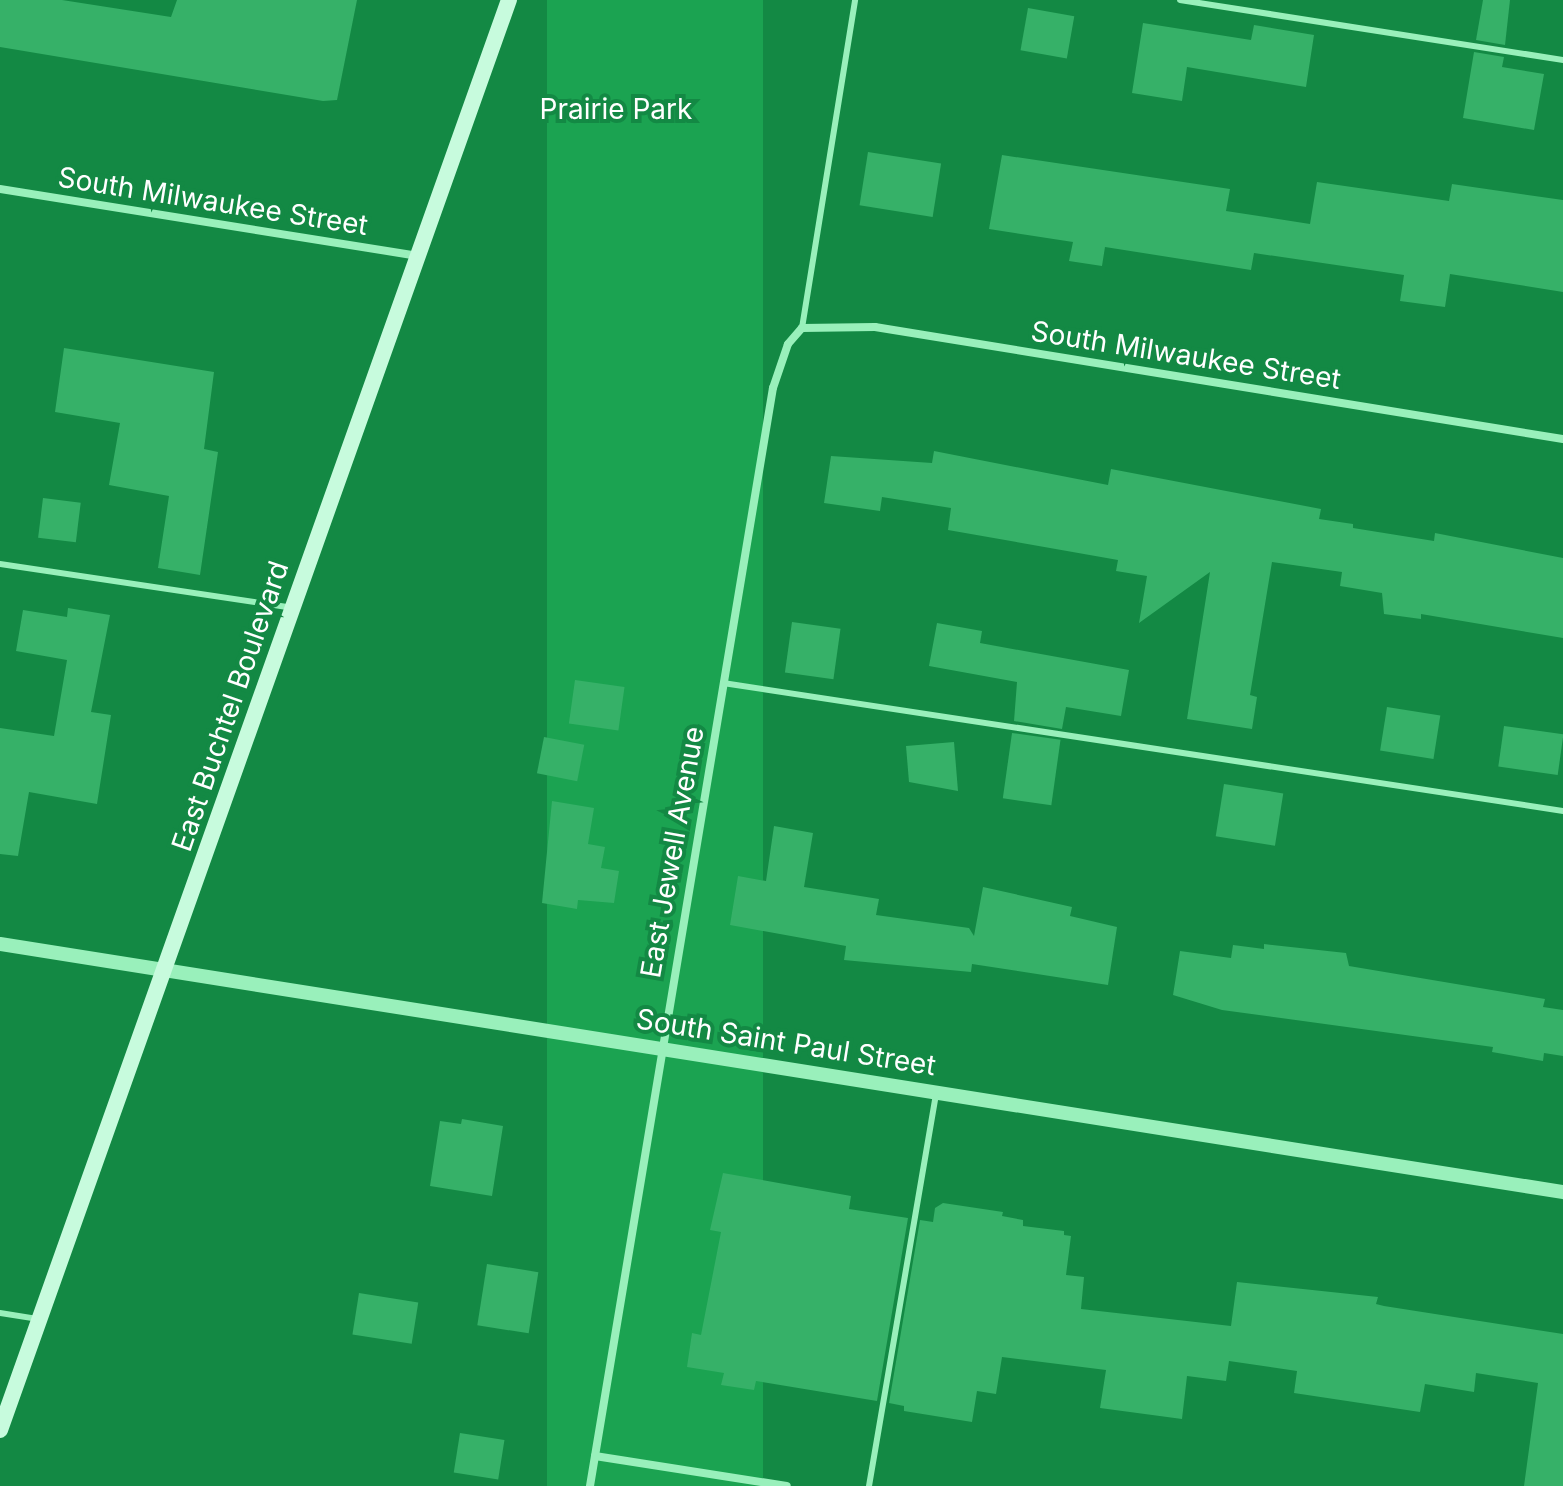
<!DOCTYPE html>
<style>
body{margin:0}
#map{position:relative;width:1563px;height:1486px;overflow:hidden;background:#138944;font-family:Inter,sans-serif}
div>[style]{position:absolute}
.green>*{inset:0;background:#1ba351;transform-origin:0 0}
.building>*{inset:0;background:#36b168;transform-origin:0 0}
.service>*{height:6px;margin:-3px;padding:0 3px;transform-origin:3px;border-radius:3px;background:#99f0bb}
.minor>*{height:8px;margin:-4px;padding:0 4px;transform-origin:4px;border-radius:4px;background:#99f0bb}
.tertiary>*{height:14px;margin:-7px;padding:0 7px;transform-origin:7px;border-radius:7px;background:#99f0bb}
.secondary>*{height:16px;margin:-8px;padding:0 8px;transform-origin:8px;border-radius:8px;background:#c7fbdd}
span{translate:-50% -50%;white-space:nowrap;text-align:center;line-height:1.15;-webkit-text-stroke:8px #138944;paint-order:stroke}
.park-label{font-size:28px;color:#fff}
.street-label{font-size:28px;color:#fff}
</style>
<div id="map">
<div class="green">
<div style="left:547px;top:0;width:216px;height:1577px"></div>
</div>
<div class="building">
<div style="clip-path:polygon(0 0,62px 0,171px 17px,177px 0,357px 0,337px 100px,323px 101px,0 47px)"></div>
<div style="clip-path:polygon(1483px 0,1510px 0,1505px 45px,1476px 40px)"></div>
<div style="left:1028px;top:8px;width:47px;height:43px;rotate:10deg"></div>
<div style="clip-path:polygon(1143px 23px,1251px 40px,1254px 25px,1314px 35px,1306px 87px,1187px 67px,1182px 101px,1132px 93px)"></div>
<div style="clip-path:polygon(1474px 52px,1504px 57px,1502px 67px,1544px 74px,1534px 130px,1463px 118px)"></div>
<div style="left:868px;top:152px;width:74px;height:54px;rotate:9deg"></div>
<div style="clip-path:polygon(1002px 155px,1230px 189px,1226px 211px,1310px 224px,1317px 182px,1449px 201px,1452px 184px,1563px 200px,1563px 292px,1450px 274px,1445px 307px,1400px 301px,1404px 275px,1254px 253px,1251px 270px,1105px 247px,1102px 266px,1069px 261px,1073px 242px,989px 229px)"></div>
<div style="clip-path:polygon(64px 348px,214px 372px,204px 449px,218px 452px,200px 575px,158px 568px,169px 496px,109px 485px,120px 423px,55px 412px)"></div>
<div style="clip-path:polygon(934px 451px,1108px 485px,1111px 469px,1321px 509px,1319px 519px,1353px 524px,1353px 528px,1434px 541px,1435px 533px,1563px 558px,1563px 638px,1421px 614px,1421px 619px,1384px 614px,1382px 593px,1340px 586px,1342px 572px,1272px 562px,1250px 695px,1257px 697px,1252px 729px,1187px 719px,1210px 572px,1139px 623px,1147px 576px,1116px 571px,1118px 560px,948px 530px,951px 508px,882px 497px,880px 511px,824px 503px,831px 456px,932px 463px)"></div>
<div style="left:43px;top:498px;width:38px;height:40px;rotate:7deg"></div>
<div style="clip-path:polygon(68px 608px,110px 615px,91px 712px,111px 715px,97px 804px,29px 792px,18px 856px,0 854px,0 728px,54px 736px,67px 660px,16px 651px,23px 610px,67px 617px)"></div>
<div style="left:792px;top:622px;width:49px;height:51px;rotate:8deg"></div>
<div style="clip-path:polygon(937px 623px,982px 631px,980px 643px,1129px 670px,1121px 716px,1066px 707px,1062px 729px,1014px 721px,1017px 682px,929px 666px)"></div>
<div style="left:575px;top:680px;width:50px;height:44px;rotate:8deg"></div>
<div style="left:1387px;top:707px;width:54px;height:44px;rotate:9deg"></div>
<div style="left:1504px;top:726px;width:60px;height:41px;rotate:8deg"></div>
<div style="left:1012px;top:733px;width:49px;height:66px;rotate:8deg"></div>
<div style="left:544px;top:737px;width:41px;height:37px;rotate:11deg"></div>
<div style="clip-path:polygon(954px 742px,958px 791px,909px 782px,906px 746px)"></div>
<div style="left:1224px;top:784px;width:60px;height:53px;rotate:9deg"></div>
<div style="clip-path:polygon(552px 801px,594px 808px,588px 844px,605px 847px,601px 868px,619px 871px,614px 903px,578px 900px,577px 909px,542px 903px)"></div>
<div style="clip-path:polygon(774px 826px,813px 833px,804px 887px,879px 899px,876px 915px,969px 928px,974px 936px,983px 887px,1072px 907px,1070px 916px,1117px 927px,1108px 985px,972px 964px,971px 972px,844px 960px,846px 946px,730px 925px,738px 876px,766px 881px)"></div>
<div style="clip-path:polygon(1264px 944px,1346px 953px,1349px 966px,1545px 999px,1543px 1007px,1563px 1010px,1563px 1056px,1544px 1053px,1543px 1061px,1492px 1052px,1493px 1047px,1222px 1010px,1173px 995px,1180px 951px,1231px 958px,1233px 945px,1264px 949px)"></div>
<div style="clip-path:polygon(462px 1119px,503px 1126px,492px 1196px,430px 1186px,440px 1121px,461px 1124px)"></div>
<div style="clip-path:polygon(723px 1173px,851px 1196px,849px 1209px,908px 1218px,877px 1401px,756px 1381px,754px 1390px,721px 1385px,724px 1373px,687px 1367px,692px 1333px,701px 1335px,721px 1232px,710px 1230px)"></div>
<div style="clip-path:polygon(943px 1203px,1003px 1212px,1002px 1216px,1023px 1220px,1023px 1226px,1064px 1231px,1064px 1235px,1071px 1236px,1066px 1275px,1084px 1277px,1081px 1309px,1231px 1326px,1237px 1282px,1378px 1297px,1376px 1304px,1384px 1306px,1563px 1334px,1563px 1486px,1524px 1486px,1538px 1383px,1476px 1373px,1474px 1392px,1425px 1384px,1420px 1412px,1294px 1393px,1297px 1371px,1229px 1361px,1226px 1381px,1187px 1376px,1182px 1419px,1100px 1408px,1106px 1370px,1002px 1357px,996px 1394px,977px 1391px,972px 1422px,904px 1411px,904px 1406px,889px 1403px,920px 1220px,933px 1222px,935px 1208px)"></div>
<div style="left:487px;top:1264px;width:52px;height:62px;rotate:9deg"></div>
<div style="left:359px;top:1293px;width:60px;height:42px;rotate:9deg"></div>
<div style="left:460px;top:1433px;width:45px;height:40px;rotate:9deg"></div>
</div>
<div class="service">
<div style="left:1180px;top:0;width:388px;rotate:8.9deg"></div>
<div style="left:802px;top:328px;width:332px;rotate:-80.8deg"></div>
<div style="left:0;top:564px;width:292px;rotate:8.5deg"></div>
<div style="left:723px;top:683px;width:850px;rotate:8.66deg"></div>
<div style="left:0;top:1313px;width:36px;rotate:9deg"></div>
<div style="left:869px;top:1486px;width:400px;rotate:-80.3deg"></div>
</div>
<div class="minor">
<div style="left:0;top:189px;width:422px;rotate:9.1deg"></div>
<div style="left:595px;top:1456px;width:194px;rotate:8.9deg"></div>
<div style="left:590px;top:1486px;width:1113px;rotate:-80.54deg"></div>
<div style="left:773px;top:388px;width:46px;rotate:-71.2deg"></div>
<div style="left:788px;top:344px;width:21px;rotate:-49deg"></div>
<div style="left:802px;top:328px;width:73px;rotate:-0.8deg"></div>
<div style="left:875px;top:327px;width:697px;rotate:9.25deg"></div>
</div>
<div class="tertiary">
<div style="left:0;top:944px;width:1583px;rotate:9.02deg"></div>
</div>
<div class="secondary">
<div style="left:0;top:1430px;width:1518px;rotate:-70.41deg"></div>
</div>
<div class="park-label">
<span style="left:616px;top:109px">Prairie Park</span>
</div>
<div class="street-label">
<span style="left:213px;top:201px;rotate:9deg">South Milwaukee Street</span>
<span style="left:1186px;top:355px;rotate:9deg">South Milwaukee Street</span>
<span style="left:230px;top:706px;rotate:-71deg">East Buchtel Boulevard</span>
<span style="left:672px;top:852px;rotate:-80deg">East Jewell Avenue</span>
<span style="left:786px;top:1042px;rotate:9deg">South Saint Paul Street</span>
</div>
</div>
